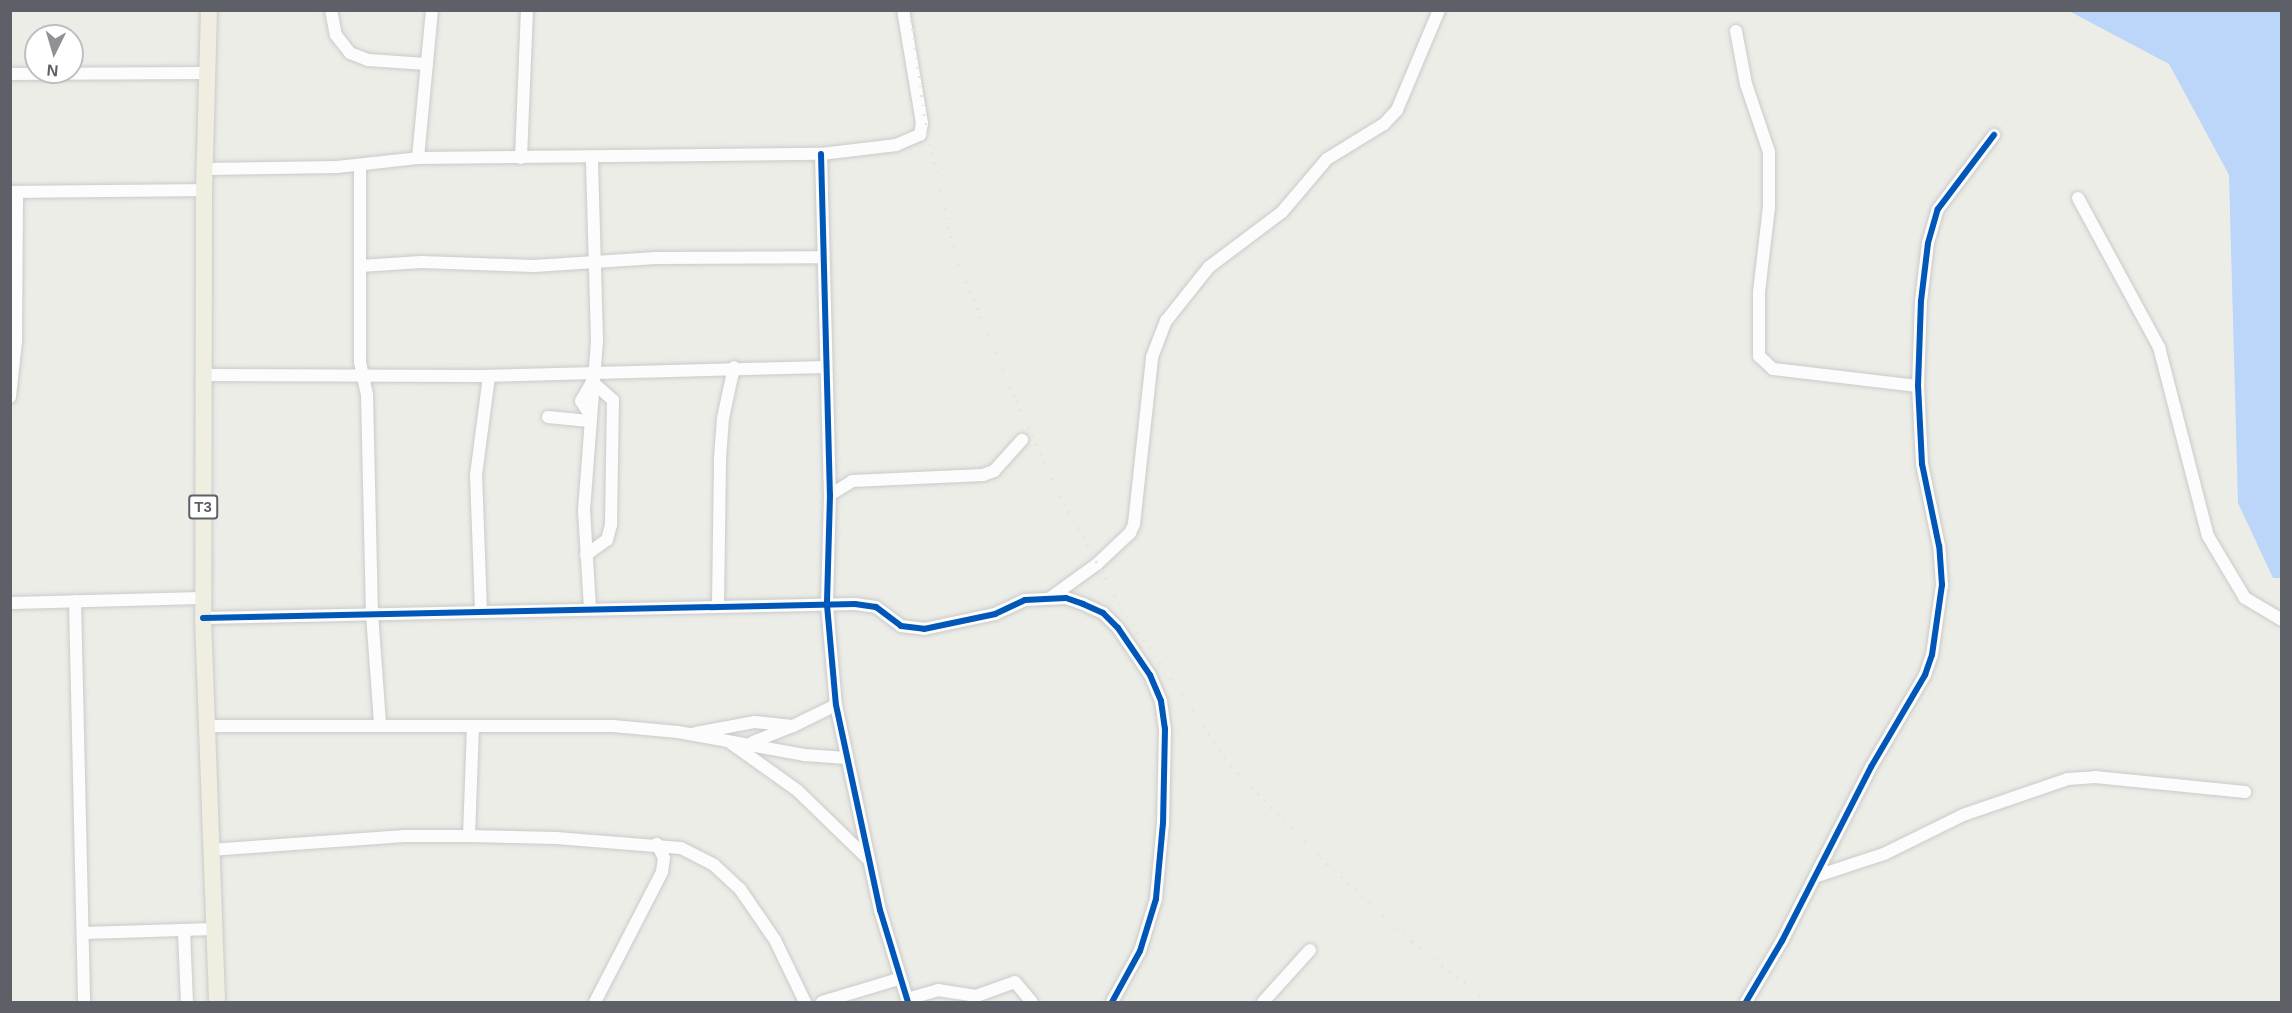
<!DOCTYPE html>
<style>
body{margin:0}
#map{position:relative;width:2292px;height:1013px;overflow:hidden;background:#edede8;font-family:Arial,sans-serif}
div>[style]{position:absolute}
.water>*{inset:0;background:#bbd6f8}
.roads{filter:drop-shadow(0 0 2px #cacbca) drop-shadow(0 0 2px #cacbca)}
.minor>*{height:12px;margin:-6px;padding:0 6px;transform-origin:6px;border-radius:6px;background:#fcfcfc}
.highway>*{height:16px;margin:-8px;padding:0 8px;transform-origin:8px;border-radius:8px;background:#f0eee1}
.rail>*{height:3px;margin-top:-1.5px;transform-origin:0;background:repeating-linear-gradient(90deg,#e4e4e3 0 1.5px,transparent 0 9.5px)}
.cycleway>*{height:6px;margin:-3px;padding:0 3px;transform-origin:3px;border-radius:3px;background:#0057b8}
span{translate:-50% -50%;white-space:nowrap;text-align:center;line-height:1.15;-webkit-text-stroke:4.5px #fff;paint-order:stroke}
.shield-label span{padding:2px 4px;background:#fff;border:2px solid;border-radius:4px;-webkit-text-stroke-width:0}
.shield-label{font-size:15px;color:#5d6066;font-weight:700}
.frame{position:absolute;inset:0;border:12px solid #5d6066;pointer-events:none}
.north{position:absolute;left:24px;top:24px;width:60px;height:60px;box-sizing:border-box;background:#fff;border:2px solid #bebfc2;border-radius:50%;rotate:185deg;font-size:16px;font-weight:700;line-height:24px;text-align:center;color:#5d6066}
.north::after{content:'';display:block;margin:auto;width:21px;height:27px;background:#8f9194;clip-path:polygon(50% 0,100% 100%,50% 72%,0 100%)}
</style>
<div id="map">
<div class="water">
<div style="clip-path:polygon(2069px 11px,2281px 11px,2281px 578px,2273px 578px,2238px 503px,2229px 175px,2169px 64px)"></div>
</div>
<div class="roads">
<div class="minor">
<div style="left:331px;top:10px;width:25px;rotate:79deg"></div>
<div style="left:336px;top:35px;width:23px;rotate:52deg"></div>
<div style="left:350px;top:53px;width:19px;rotate:21deg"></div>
<div style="left:368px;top:60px;width:59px;rotate:3.9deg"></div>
<div style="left:1736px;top:31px;width:54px;rotate:79.3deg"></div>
<div style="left:1746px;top:84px;width:72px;rotate:71.3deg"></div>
<div style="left:1769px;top:152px;width:55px;rotate:90deg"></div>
<div style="left:1769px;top:207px;width:86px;rotate:96.7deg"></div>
<div style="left:1759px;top:292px;width:64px;rotate:90deg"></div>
<div style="left:1759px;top:356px;width:19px;rotate:43deg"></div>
<div style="left:1773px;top:369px;width:146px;rotate:6.7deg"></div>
<div style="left:10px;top:74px;width:197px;rotate:-0.3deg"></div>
<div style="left:821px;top:154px;width:341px;rotate:88.5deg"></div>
<div style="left:830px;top:495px;width:110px;rotate:91.6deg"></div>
<div style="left:827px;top:605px;width:100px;rotate:84.9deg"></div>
<div style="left:836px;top:705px;width:210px;rotate:77.9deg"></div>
<div style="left:880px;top:910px;width:96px;rotate:73.1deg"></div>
<div style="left:418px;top:158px;width:149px;rotate:-84.6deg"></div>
<div style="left:521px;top:158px;width:148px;rotate:-87.7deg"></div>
<div style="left:360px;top:165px;width:197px;rotate:90deg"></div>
<div style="left:360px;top:362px;width:34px;rotate:78deg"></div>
<div style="left:367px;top:395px;width:219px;rotate:88.7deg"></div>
<div style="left:372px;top:614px;width:110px;rotate:85.8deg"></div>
<div style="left:205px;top:169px;width:132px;rotate:-0.9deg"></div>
<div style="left:337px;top:167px;width:81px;rotate:-6.3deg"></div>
<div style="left:418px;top:158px;width:403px;rotate:-0.6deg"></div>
<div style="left:821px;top:154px;width:76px;rotate:-6.8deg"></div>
<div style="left:896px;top:145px;width:26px;rotate:-23deg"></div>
<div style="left:920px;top:135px;width:12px;rotate:-81deg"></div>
<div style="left:922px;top:123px;width:115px;rotate:-99.5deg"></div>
<div style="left:10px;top:192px;width:194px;rotate:-0.6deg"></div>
<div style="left:2078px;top:198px;width:170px;rotate:61.5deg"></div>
<div style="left:2159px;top:347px;width:195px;rotate:75.5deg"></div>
<div style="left:2208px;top:536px;width:72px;rotate:59.2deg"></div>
<div style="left:2245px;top:598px;width:43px;rotate:30.7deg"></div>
<div style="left:361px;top:266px;width:60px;rotate:-3.8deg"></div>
<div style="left:421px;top:262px;width:113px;rotate:2deg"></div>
<div style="left:534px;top:266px;width:122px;rotate:-3.8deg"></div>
<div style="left:656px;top:258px;width:166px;rotate:-0.3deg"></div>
<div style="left:203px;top:375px;width:278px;rotate:0.2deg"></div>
<div style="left:481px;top:376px;width:345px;rotate:-1.5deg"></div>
<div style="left:10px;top:397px;width:56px;rotate:-83.9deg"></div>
<div style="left:16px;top:341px;width:149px;rotate:-89.6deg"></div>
<div style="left:548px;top:417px;width:41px;rotate:5.6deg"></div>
<div style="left:830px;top:495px;width:26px;rotate:-32deg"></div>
<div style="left:852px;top:481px;width:131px;rotate:-2.6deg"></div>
<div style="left:983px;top:475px;width:12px;rotate:-20deg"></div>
<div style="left:994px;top:471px;width:42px;rotate:-47.9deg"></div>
<div style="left:586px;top:555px;width:26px;rotate:-36deg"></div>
<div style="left:607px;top:540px;width:16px;rotate:-75deg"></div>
<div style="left:611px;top:525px;width:125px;rotate:-89.1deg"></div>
<div style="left:613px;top:400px;width:28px;rotate:-139deg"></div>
<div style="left:592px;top:382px;width:22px;rotate:120deg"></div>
<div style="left:581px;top:401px;width:17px;rotate:57deg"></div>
<div style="left:1050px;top:598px;width:58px;rotate:-35.9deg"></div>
<div style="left:1097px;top:564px;width:45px;rotate:-43.2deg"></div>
<div style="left:1130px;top:533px;width:10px;rotate:-66deg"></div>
<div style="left:1134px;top:524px;width:168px;rotate:-83.8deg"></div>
<div style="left:1152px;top:357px;width:39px;rotate:-69deg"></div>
<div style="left:1166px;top:321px;width:69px;rotate:-51.5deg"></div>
<div style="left:1209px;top:267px;width:91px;rotate:-37deg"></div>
<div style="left:1282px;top:212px;width:70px;rotate:-49.7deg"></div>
<div style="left:1327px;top:159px;width:67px;rotate:-31.6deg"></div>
<div style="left:1384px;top:124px;width:19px;rotate:-47deg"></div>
<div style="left:1397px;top:110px;width:108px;rotate:-67.2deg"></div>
<div style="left:75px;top:601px;width:401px;rotate:88.7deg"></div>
<div style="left:10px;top:603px;width:194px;rotate:-1.5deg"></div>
<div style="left:718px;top:605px;width:147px;rotate:-89.2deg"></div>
<div style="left:720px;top:458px;width:40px;rotate:-85.7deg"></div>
<div style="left:723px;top:418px;width:52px;rotate:-77.8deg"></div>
<div style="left:590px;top:608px;width:98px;rotate:-93.5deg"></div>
<div style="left:584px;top:510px;width:170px;rotate:-85.6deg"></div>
<div style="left:597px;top:340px;width:182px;rotate:-91.6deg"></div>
<div style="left:481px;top:610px;width:135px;rotate:-92.1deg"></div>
<div style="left:476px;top:475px;width:100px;rotate:-82.5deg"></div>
<div style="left:203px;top:618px;width:652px;rotate:-1.23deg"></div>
<div style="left:855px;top:604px;width:21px;rotate:8deg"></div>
<div style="left:876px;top:607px;width:31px;rotate:37deg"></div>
<div style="left:901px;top:626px;width:23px;rotate:7deg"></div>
<div style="left:924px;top:629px;width:73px;rotate:-11.9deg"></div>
<div style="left:995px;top:614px;width:33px;rotate:-25deg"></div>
<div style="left:1025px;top:600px;width:41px;rotate:-2.8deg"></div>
<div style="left:1066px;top:598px;width:18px;rotate:19deg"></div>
<div style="left:1083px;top:604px;width:22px;rotate:24deg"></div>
<div style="left:1103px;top:613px;width:21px;rotate:45deg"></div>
<div style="left:1118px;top:628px;width:57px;rotate:55.8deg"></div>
<div style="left:1150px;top:675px;width:28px;rotate:67deg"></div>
<div style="left:1161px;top:701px;width:28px;rotate:82deg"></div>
<div style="left:1165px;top:729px;width:94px;rotate:91.2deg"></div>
<div style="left:1163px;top:823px;width:76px;rotate:95.3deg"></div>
<div style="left:1156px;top:899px;width:54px;rotate:107.1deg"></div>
<div style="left:1140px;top:951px;width:58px;rotate:118.8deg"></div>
<div style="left:206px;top:726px;width:407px"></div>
<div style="left:613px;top:726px;width:65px;rotate:5.3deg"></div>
<div style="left:678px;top:732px;width:128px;rotate:10.3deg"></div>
<div style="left:804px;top:755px;width:43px;rotate:4deg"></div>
<div style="left:696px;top:733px;width:60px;rotate:-10.6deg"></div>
<div style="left:755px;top:722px;width:38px;rotate:6deg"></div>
<div style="left:793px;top:726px;width:48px;rotate:-26deg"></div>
<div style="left:753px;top:742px;width:43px;rotate:-21.8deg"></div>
<div style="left:731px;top:743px;width:82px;rotate:35.6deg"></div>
<div style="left:798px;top:791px;width:98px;rotate:44.2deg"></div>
<div style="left:469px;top:836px;width:108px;rotate:-87.9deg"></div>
<div style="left:210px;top:850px;width:195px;rotate:-4.1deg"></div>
<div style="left:404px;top:836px;width:65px"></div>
<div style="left:469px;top:836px;width:87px;rotate:1.3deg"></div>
<div style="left:556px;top:838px;width:125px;rotate:4.6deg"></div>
<div style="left:681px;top:848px;width:37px;rotate:27deg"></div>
<div style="left:714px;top:865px;width:35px;rotate:43deg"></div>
<div style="left:740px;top:889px;width:62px;rotate:55.5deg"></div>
<div style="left:775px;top:940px;width:69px;rotate:64.2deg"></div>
<div style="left:1817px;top:876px;width:71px;rotate:-18.2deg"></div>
<div style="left:1884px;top:854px;width:88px;rotate:-26.3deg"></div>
<div style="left:1963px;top:815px;width:111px;rotate:-18.9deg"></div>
<div style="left:2068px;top:779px;width:27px;rotate:-4deg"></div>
<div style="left:2095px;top:777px;width:151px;rotate:5.7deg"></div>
<div style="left:184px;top:931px;width:71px;rotate:87.6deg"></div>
<div style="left:84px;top:933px;width:130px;rotate:-1.8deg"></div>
<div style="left:907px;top:999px;width:32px;rotate:-16deg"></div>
<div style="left:938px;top:990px;width:38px;rotate:9deg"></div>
<div style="left:976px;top:996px;width:41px;rotate:-19.7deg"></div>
<div style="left:1015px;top:982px;width:26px;rotate:50deg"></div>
<div style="left:595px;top:1002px;width:146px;rotate:-62.7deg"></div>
<div style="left:662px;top:872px;width:14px;rotate:-82deg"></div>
<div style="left:664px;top:858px;width:16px;rotate:-117deg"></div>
<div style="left:822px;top:1002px;width:79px;rotate:-16.8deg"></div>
<div style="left:1263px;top:1002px;width:70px;rotate:-47.9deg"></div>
<div style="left:1746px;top:1002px;width:71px;rotate:-59.5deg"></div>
<div style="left:1782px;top:941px;width:195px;rotate:-62.9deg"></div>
<div style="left:1871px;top:767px;width:107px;rotate:-59.6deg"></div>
<div style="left:1925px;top:675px;width:21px;rotate:-71deg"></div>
<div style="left:1932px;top:655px;width:71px;rotate:-81.9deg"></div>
<div style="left:1942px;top:585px;width:39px;rotate:-94deg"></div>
<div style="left:1939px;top:546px;width:84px;rotate:-101.7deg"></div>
<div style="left:1922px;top:464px;width:78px;rotate:-92.9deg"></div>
<div style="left:1918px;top:386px;width:85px;rotate:-88deg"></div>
<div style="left:1921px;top:301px;width:58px;rotate:-83.1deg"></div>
<div style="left:1928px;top:243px;width:35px;rotate:-74deg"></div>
<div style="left:1938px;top:209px;width:93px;rotate:-52.9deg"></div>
</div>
<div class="highway">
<div style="left:209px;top:10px;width:180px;rotate:91.6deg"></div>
<div style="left:204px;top:190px;width:428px;rotate:90.1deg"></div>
<div style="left:203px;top:618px;width:384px;rotate:87.9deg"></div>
</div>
</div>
<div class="rail">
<div style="left:910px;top:10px;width:125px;rotate:82.2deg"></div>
<div style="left:927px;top:134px;width:124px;rotate:77deg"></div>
<div style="left:955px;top:255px;width:158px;rotate:67.3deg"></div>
<div style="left:1016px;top:401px;width:113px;rotate:64.8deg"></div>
<div style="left:1064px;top:503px;width:120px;rotate:61.1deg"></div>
<div style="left:1122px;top:608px;width:192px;rotate:55.4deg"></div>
<div style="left:1231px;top:766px;width:127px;rotate:45.6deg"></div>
<div style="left:1320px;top:857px;width:125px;rotate:42.4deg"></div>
<div style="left:1412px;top:941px;width:98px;rotate:38.4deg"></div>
</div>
<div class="cycleway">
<div style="left:821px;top:154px;width:341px;rotate:88.5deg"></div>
<div style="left:830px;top:495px;width:110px;rotate:91.6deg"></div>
<div style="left:827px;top:605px;width:100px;rotate:84.9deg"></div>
<div style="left:836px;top:705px;width:210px;rotate:77.9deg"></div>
<div style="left:880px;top:910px;width:96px;rotate:73.1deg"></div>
<div style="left:203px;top:618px;width:652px;rotate:-1.23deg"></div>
<div style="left:855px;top:604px;width:21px;rotate:8deg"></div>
<div style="left:876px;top:607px;width:31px;rotate:37deg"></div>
<div style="left:901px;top:626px;width:23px;rotate:7deg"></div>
<div style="left:924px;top:629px;width:73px;rotate:-11.9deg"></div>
<div style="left:995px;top:614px;width:33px;rotate:-25deg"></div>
<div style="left:1025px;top:600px;width:41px;rotate:-2.8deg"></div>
<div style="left:1066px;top:598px;width:18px;rotate:19deg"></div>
<div style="left:1083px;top:604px;width:22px;rotate:24deg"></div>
<div style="left:1103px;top:613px;width:21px;rotate:45deg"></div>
<div style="left:1118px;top:628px;width:57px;rotate:55.8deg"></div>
<div style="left:1150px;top:675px;width:28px;rotate:67deg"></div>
<div style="left:1161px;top:701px;width:28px;rotate:82deg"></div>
<div style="left:1165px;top:729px;width:94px;rotate:91.2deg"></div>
<div style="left:1163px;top:823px;width:76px;rotate:95.3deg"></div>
<div style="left:1156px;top:899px;width:54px;rotate:107.1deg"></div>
<div style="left:1140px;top:951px;width:58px;rotate:118.8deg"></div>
<div style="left:1746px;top:1002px;width:71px;rotate:-59.5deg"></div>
<div style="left:1782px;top:941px;width:195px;rotate:-62.9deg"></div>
<div style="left:1871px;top:767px;width:107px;rotate:-59.6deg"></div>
<div style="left:1925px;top:675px;width:21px;rotate:-71deg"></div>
<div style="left:1932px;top:655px;width:71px;rotate:-81.9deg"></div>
<div style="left:1942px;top:585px;width:39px;rotate:-94deg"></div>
<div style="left:1939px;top:546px;width:84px;rotate:-101.7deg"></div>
<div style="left:1922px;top:464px;width:78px;rotate:-92.9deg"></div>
<div style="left:1918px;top:386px;width:85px;rotate:-88deg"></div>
<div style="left:1921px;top:301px;width:58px;rotate:-83.1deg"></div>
<div style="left:1928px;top:243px;width:35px;rotate:-74deg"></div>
<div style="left:1938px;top:209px;width:93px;rotate:-52.9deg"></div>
</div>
<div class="shield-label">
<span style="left:203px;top:507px">T3</span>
</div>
<div class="frame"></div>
<div class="north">N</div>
</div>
